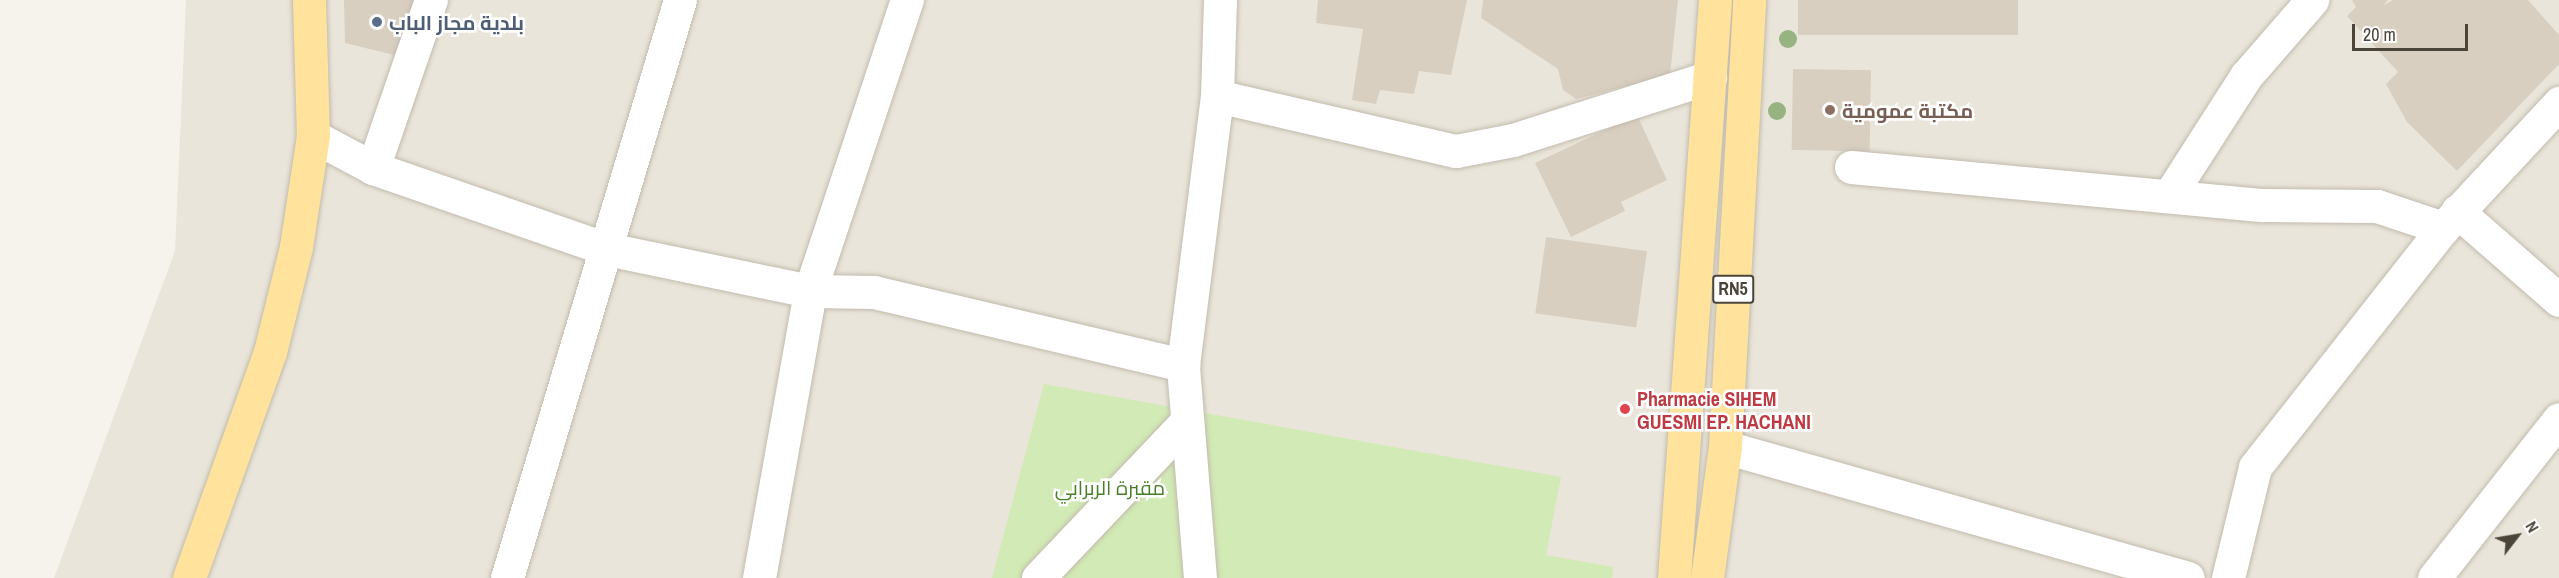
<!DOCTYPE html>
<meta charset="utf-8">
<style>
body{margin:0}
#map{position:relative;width:2559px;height:578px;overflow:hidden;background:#f6f3ec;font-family:"Archivo Narrow",Cairo,sans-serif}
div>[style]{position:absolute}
.residential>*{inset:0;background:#eae5da}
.green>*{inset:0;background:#d2eab5}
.building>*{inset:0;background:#d8cfc1;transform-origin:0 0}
.roads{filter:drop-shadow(0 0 2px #c2bbae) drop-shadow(0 0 2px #c2bbae)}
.minor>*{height:33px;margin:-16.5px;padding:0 16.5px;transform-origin:16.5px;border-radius:16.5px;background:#fff}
.major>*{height:33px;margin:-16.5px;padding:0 16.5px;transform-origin:16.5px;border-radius:16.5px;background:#ffe39c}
.trees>*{width:18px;height:18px;margin:-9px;border-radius:50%;background:#97b381}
.dots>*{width:16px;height:16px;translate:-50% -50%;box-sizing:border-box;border:3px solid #fff;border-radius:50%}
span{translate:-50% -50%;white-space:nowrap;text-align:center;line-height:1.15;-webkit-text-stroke:5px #fff;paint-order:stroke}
.shield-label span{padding:2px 4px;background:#fff;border:2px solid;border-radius:4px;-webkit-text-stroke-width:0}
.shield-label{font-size:18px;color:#4b4439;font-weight:700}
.service-label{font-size:20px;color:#4e5e75;font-weight:700}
.left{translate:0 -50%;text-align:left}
.education-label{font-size:20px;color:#785e54;font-weight:700}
.health-label{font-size:20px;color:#be3a42;font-weight:700}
.park-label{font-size:20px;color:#4a7f2a}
.north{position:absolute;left:2487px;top:506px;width:60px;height:60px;-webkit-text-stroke:4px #fff;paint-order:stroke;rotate:59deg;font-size:16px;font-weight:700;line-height:24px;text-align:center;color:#4b4439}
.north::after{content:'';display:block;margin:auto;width:21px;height:27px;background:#4b4439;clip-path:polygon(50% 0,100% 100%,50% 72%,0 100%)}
.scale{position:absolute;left:2352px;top:24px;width:116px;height:27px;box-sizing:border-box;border:3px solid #4b4439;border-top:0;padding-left:8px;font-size:18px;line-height:21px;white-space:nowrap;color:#4b4439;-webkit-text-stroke:4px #fff;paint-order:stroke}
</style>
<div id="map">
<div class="residential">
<div style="clip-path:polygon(186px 0,2559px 0,2559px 578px,54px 578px,175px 251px)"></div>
</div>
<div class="green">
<div style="clip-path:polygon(1044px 384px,1561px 477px,1546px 555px,1613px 567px,1612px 578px,992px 578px)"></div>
</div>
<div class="building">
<div style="clip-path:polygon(344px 0,418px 0,394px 55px,345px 43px)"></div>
<div style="clip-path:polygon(1318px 0,1467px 0,1451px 75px,1419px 71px,1414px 94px,1380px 90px,1376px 104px,1352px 100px,1363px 29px,1316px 23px)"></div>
<div style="clip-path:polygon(1483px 0,1678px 0,1670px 75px,1576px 99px,1563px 90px,1558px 69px,1481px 18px)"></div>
<div style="left:1798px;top:0;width:220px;height:35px"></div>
<div style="clip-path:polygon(2352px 0,2388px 0,2383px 6px,2393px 0,2528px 0,2559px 35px,2559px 64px,2457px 171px,2407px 122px,2386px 84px,2398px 72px,2347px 16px,2356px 7px)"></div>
<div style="left:1793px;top:69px;width:78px;height:81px;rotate:1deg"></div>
<div style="clip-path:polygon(1637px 115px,1667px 180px,1621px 202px,1625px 211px,1571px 237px,1535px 163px)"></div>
<div style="left:1546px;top:237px;width:102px;height:77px;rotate:8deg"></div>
</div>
<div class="roads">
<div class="minor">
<div style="left:1217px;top:96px;width:245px;rotate:13deg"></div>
<div style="left:1456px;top:151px;width:58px;rotate:-10.9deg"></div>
<div style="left:1513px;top:140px;width:207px;rotate:-17.7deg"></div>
<div style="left:313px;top:136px;width:68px;rotate:28.1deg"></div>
<div style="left:373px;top:168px;width:248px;rotate:19.1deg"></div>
<div style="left:607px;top:249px;width:207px;rotate:11.7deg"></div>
<div style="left:810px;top:291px;width:64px;rotate:0.9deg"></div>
<div style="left:874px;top:292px;width:318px;rotate:13.3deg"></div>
<div style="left:1851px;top:167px;width:414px;rotate:5.3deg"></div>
<div style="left:2263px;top:205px;width:114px;rotate:0.5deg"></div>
<div style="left:2377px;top:206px;width:70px;rotate:18.4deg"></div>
<div style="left:373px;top:168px;width:178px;rotate:-71deg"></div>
<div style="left:2169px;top:196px;width:143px;rotate:-57.3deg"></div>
<div style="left:2246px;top:76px;width:101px;rotate:-49deg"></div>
<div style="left:2457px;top:211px;width:135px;rotate:41.1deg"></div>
<div style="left:1725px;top:447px;width:481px;rotate:15.8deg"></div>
<div style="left:507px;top:578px;width:603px;rotate:-73.34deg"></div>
<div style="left:759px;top:578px;width:291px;rotate:-79.9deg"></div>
<div style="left:810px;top:291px;width:307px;rotate:-71.6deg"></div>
<div style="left:1038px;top:578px;width:216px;rotate:-46.5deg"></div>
<div style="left:1200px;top:578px;width:214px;rotate:-94.6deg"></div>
<div style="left:1183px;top:365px;width:271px;rotate:-82.8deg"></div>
<div style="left:1217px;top:96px;width:96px;rotate:-88.2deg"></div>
<div style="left:2228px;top:578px;width:114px;rotate:-76.3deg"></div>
<div style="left:2255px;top:467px;width:304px;rotate:-51.8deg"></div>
<div style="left:2443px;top:228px;width:171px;rotate:-47.1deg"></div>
<div style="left:2434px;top:578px;width:202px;rotate:-51.8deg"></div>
</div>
<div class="major">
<div style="left:189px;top:578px;width:240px;rotate:-70.3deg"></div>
<div style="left:270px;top:352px;width:108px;rotate:-76.1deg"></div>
<div style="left:296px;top:247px;width:112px;rotate:-81.3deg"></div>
<div style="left:313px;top:136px;width:136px;rotate:-91.7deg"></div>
<div style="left:1674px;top:578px;width:579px;rotate:-85.94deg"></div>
<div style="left:1707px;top:578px;width:132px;rotate:-82.2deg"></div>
<div style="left:1725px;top:447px;width:448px;rotate:-86.9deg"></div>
</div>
</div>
<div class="trees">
<div style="left:1788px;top:39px"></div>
<div style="left:1777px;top:111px"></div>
</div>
<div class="dots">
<div style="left:377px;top:22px;background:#5c6f8a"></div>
<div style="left:1830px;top:110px;background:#8d6e63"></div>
<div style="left:1625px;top:409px;background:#e0444e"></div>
</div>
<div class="shield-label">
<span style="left:1733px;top:289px">RN5</span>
</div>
<div class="service-label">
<span class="left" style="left:389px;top:22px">بلدية مجاز الباب</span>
</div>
<div class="education-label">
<span class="left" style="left:1842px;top:110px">مكتبة عمومية</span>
</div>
<div class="health-label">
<span class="left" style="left:1637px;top:410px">Pharmacie SIHEM<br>GUESMI EP. HACHANI</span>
</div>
<div class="park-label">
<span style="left:1110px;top:487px">مقبرة الربرابي</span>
</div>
<div class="north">N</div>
<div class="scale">20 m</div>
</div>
